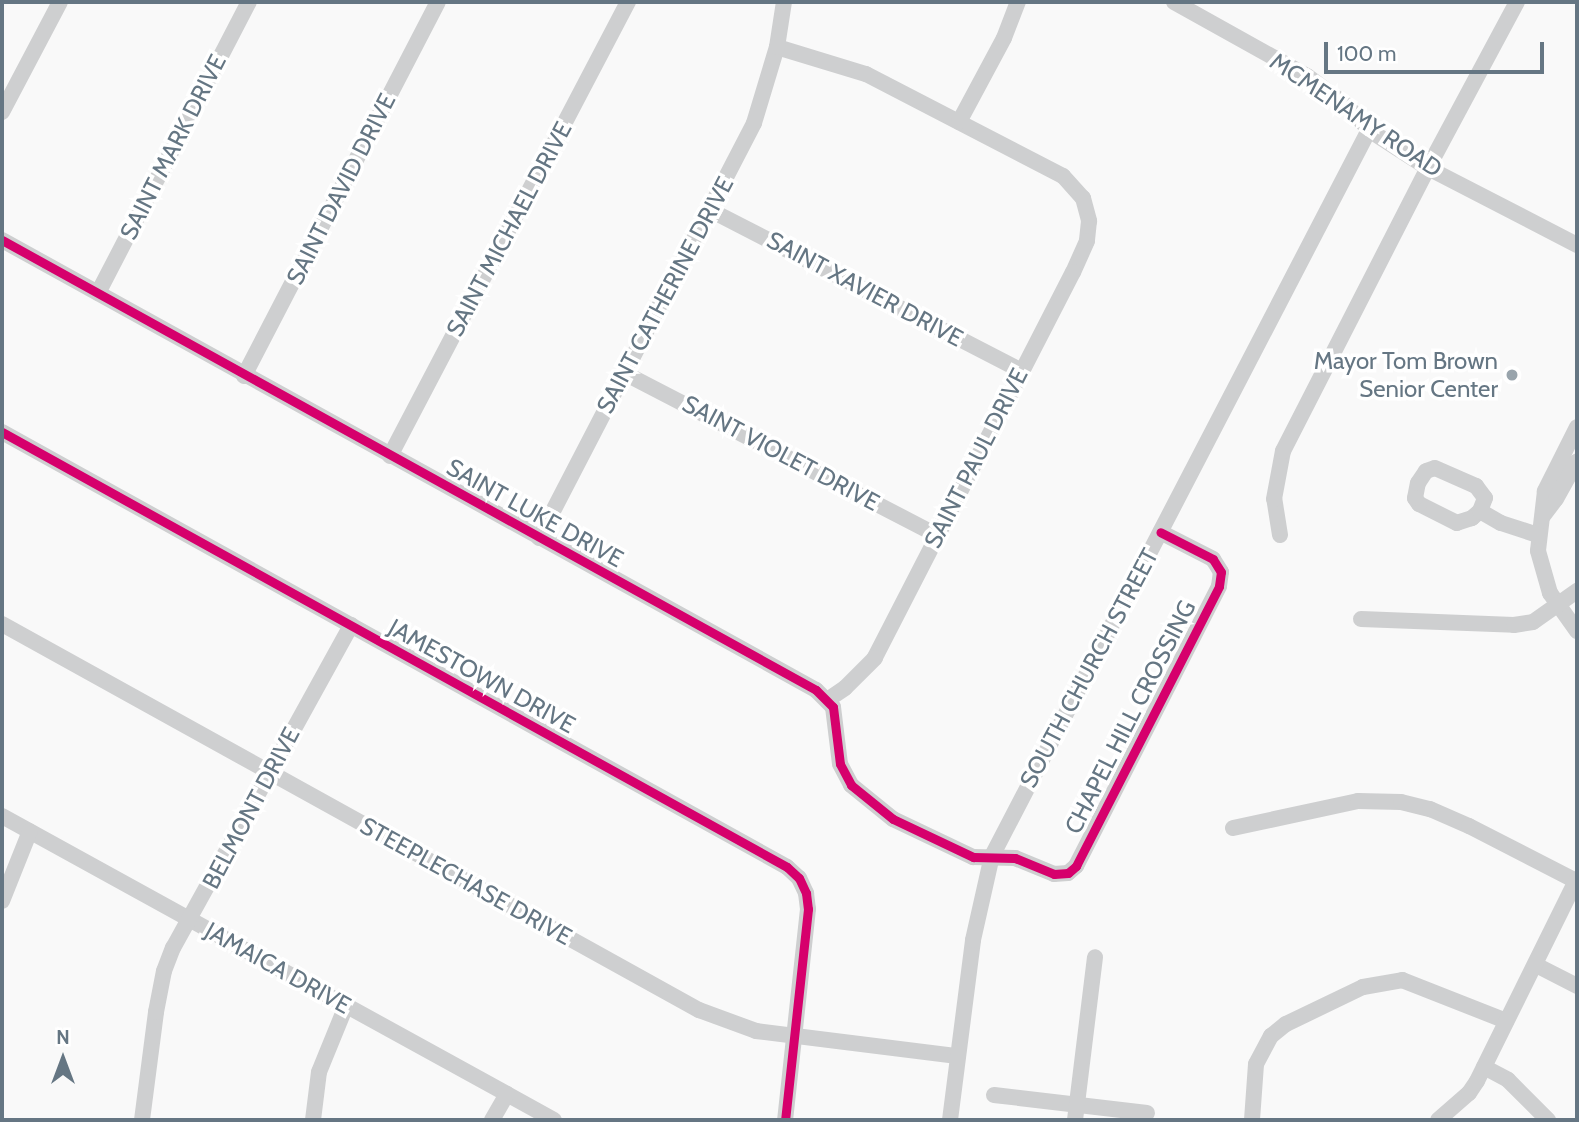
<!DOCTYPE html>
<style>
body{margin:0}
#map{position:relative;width:1579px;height:1122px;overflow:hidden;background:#f9f9f9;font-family:Cabin,sans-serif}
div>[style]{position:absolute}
.minor>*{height:16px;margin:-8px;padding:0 8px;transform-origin:8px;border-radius:8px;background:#cecfd0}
.cycleway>*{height:9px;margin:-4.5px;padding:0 4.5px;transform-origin:4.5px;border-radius:4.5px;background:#d6006c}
.dots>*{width:19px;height:19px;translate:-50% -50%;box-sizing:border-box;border:4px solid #fff;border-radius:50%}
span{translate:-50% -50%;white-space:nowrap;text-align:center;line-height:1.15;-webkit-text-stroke:7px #fff;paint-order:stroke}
.street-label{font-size:24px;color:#657683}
.poi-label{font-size:24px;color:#657683}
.right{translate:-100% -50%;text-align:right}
.frame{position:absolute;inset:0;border:4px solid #657683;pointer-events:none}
.north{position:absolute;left:28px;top:1024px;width:70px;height:70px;-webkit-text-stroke:5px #fff;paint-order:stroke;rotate:0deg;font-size:19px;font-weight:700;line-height:28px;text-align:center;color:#657683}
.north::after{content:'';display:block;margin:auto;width:24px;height:32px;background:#657683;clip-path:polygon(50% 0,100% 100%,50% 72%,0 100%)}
.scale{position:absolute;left:1324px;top:42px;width:220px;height:32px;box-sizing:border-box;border:4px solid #657683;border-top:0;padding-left:9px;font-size:21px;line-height:24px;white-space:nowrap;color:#657683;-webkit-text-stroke:5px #fff;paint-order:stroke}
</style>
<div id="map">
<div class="minor">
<div style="left:1174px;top:2px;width:152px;rotate:29.1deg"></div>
<div style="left:1307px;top:76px;width:50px;rotate:36.9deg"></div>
<div style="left:1347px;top:106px;width:33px;rotate:47deg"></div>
<div style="left:1369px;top:130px;width:70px;rotate:32.8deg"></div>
<div style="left:1428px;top:168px;width:168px;rotate:27.3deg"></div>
<div style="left:777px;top:47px;width:93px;rotate:16.9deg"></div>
<div style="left:866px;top:74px;width:222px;rotate:27.4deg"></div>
<div style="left:1063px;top:176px;width:30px;rotate:48deg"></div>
<div style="left:1083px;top:198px;width:24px;rotate:75deg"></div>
<div style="left:1089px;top:221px;width:20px;rotate:96deg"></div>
<div style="left:1087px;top:241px;width:34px;rotate:114deg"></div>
<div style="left:1073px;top:272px;width:434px;rotate:117.2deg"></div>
<div style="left:875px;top:658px;width:42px;rotate:135deg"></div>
<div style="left:845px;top:688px;width:22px;rotate:146deg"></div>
<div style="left:2px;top:112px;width:124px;rotate:-62.2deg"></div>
<div style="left:959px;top:122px;width:95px;rotate:-61.8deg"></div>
<div style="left:1004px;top:38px;width:39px;rotate:-69deg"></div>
<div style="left:710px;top:210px;width:349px;rotate:27.3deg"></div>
<div style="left:2px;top:240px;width:930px;rotate:28.93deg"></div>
<div style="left:816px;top:690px;width:24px;rotate:45deg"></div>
<div style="left:833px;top:707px;width:57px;rotate:83deg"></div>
<div style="left:840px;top:764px;width:24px;rotate:62deg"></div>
<div style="left:851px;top:785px;width:54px;rotate:39deg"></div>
<div style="left:893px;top:819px;width:89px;rotate:25.4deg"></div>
<div style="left:973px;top:857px;width:42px;rotate:1.4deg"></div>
<div style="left:1015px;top:858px;width:42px;rotate:22.3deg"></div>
<div style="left:1054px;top:874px;width:14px;rotate:-4deg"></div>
<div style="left:1068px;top:873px;width:11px;rotate:-41deg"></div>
<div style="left:1076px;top:866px;width:314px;rotate:-62.9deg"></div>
<div style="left:1219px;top:586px;width:14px;rotate:-82deg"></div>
<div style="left:1221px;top:572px;width:15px;rotate:-122deg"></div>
<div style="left:1213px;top:559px;width:59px;rotate:-153deg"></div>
<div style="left:98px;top:293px;width:328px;rotate:-62.6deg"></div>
<div style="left:624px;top:373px;width:352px;rotate:27.4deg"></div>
<div style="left:244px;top:376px;width:421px;rotate:-62.6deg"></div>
<div style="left:1577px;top:427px;width:72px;rotate:116.6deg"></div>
<div style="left:1545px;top:491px;width:60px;rotate:96.7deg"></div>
<div style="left:1538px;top:551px;width:44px;rotate:74.1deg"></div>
<div style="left:1550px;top:593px;width:47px;rotate:54.6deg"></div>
<div style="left:2px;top:432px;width:897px;rotate:28.99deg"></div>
<div style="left:787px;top:867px;width:16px;rotate:43deg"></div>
<div style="left:799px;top:878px;width:17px;rotate:65deg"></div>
<div style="left:806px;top:893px;width:16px;rotate:83deg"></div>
<div style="left:808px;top:909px;width:212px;rotate:96.2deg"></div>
<div style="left:390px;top:456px;width:513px;rotate:-62.34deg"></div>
<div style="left:1435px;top:468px;width:45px;rotate:23.7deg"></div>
<div style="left:1476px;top:486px;width:15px;rotate:53deg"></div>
<div style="left:1485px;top:498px;width:14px;rotate:111deg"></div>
<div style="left:1480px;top:511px;width:11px;rotate:139deg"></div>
<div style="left:1472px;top:518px;width:16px;rotate:162deg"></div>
<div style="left:1457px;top:523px;width:42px;rotate:-153.4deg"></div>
<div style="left:1419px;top:504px;width:7px;rotate:-124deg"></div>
<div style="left:1415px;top:498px;width:15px;rotate:-79deg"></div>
<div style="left:1418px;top:483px;width:14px;rotate:-56deg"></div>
<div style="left:1426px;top:471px;width:9px;rotate:-18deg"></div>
<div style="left:1480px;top:511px;width:24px;rotate:30deg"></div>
<div style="left:1501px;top:523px;width:39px;rotate:18deg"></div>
<div style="left:1543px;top:516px;width:21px;rotate:-53deg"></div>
<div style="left:1556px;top:499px;width:43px;rotate:-61.1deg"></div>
<div style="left:1280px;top:535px;width:36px;rotate:-99deg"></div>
<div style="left:1274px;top:499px;width:49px;rotate:-79.4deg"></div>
<div style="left:1283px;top:451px;width:318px;rotate:-62.9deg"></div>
<div style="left:1428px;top:168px;width:188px;rotate:-61.8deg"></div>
<div style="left:539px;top:538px;width:467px;rotate:-62.6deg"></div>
<div style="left:754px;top:123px;width:79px;rotate:-73.2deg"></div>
<div style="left:777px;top:47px;width:46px;rotate:-81.2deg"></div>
<div style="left:1361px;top:619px;width:153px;rotate:2.2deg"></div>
<div style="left:1514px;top:625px;width:19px;rotate:-9deg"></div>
<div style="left:1533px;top:622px;width:54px;rotate:-35.2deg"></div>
<div style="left:2px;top:624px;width:797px;rotate:28.98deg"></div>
<div style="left:699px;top:1010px;width:61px;rotate:20.2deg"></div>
<div style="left:756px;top:1031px;width:203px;rotate:7.1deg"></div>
<div style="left:2px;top:816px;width:630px;rotate:28.84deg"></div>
<div style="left:1233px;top:828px;width:128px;rotate:-12.2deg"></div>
<div style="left:1358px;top:801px;width:43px;rotate:1.3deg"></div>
<div style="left:1401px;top:802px;width:30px;rotate:14deg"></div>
<div style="left:1430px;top:809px;width:43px;rotate:23.6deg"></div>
<div style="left:1469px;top:826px;width:120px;rotate:27.2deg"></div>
<div style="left:2px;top:901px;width:75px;rotate:-68.2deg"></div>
<div style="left:1536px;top:965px;width:46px;rotate:27.1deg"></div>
<div style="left:1484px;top:1067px;width:27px;rotate:28deg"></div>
<div style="left:1508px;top:1080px;width:57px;rotate:45deg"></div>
<div style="left:994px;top:1095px;width:154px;rotate:6.7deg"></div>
<div style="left:142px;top:1120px;width:109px;rotate:-82.6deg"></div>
<div style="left:156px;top:1012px;width:42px;rotate:-79deg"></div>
<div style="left:164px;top:971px;width:25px;rotate:-69deg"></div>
<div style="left:173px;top:948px;width:369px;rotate:-61.1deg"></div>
<div style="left:313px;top:1120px;width:48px;rotate:-82.9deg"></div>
<div style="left:319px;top:1072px;width:71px;rotate:-67.8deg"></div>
<div style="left:492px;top:1120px;width:30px;rotate:-60deg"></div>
<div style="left:950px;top:1120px;width:181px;rotate:-82.7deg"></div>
<div style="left:973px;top:940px;width:86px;rotate:-77.3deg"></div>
<div style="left:992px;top:856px;width:818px;rotate:-62.56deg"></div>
<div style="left:1075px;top:1120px;width:164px;rotate:-83deg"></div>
<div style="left:1252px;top:1120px;width:56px;rotate:-85.9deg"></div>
<div style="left:1256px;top:1064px;width:32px;rotate:-62deg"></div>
<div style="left:1271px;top:1036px;width:19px;rotate:-39deg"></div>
<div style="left:1286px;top:1024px;width:85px;rotate:-25.7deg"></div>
<div style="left:1363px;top:987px;width:40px;rotate:-10deg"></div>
<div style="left:1402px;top:980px;width:112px;rotate:21.5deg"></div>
<div style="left:1438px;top:1120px;width:41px;rotate:-41.1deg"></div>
<div style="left:1469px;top:1093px;width:14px;rotate:-56deg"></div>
<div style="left:1477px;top:1081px;width:225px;rotate:-63.7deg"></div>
</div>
<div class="cycleway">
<div style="left:2px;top:240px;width:930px;rotate:28.93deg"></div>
<div style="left:816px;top:690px;width:24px;rotate:45deg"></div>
<div style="left:833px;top:707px;width:57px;rotate:83deg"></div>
<div style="left:840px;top:764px;width:24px;rotate:62deg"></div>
<div style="left:851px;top:785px;width:54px;rotate:39deg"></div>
<div style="left:893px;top:819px;width:89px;rotate:25.4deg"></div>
<div style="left:973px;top:857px;width:42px;rotate:1.4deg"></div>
<div style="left:1015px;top:858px;width:42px;rotate:22.3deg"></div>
<div style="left:1054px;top:874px;width:14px;rotate:-4deg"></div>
<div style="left:1068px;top:873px;width:11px;rotate:-41deg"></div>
<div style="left:1076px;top:866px;width:314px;rotate:-62.9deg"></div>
<div style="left:1219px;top:586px;width:14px;rotate:-82deg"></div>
<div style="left:1221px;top:572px;width:15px;rotate:-122deg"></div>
<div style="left:1213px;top:559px;width:59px;rotate:-153deg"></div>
<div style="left:2px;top:432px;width:897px;rotate:28.99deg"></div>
<div style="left:787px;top:867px;width:16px;rotate:43deg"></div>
<div style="left:799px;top:878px;width:17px;rotate:65deg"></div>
<div style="left:806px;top:893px;width:16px;rotate:83deg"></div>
<div style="left:808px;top:909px;width:212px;rotate:96.2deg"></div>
</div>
<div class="dots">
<div style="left:1512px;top:375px;background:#99a4ac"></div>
</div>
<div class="street-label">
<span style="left:1356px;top:115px;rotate:34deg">MCMENAMY ROAD</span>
<span style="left:173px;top:147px;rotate:-63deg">SAINT MARK DRIVE</span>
<span style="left:341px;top:189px;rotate:-63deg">SAINT DAVID DRIVE</span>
<span style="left:509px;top:229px;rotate:-62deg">SAINT MICHAEL DRIVE</span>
<span style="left:865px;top:289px;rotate:28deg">SAINT XAVIER DRIVE</span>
<span style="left:665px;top:295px;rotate:-62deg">SAINT CATHERINE DRIVE</span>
<span style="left:781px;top:453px;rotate:28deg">SAINT VIOLET DRIVE</span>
<span style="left:976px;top:458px;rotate:-63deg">SAINT PAUL DRIVE</span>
<span style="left:535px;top:513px;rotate:29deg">SAINT LUKE DRIVE</span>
<span style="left:1089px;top:668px;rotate:-62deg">SOUTH CHURCH STREET</span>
<span style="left:482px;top:676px;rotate:29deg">JAMESTOWN DRIVE</span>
<span style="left:1130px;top:717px;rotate:-63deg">CHAPEL HILL CROSSING</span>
<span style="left:251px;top:808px;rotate:-62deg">BELMONT DRIVE</span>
<span style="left:466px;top:881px;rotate:29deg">STEEPLECHASE DRIVE</span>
<span style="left:278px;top:968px;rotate:29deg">JAMAICA DRIVE</span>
</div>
<div class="poi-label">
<span class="right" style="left:1498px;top:375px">Mayor Tom Brown<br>Senior Center</span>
</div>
<div class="frame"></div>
<div class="north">N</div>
<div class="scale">100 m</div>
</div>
